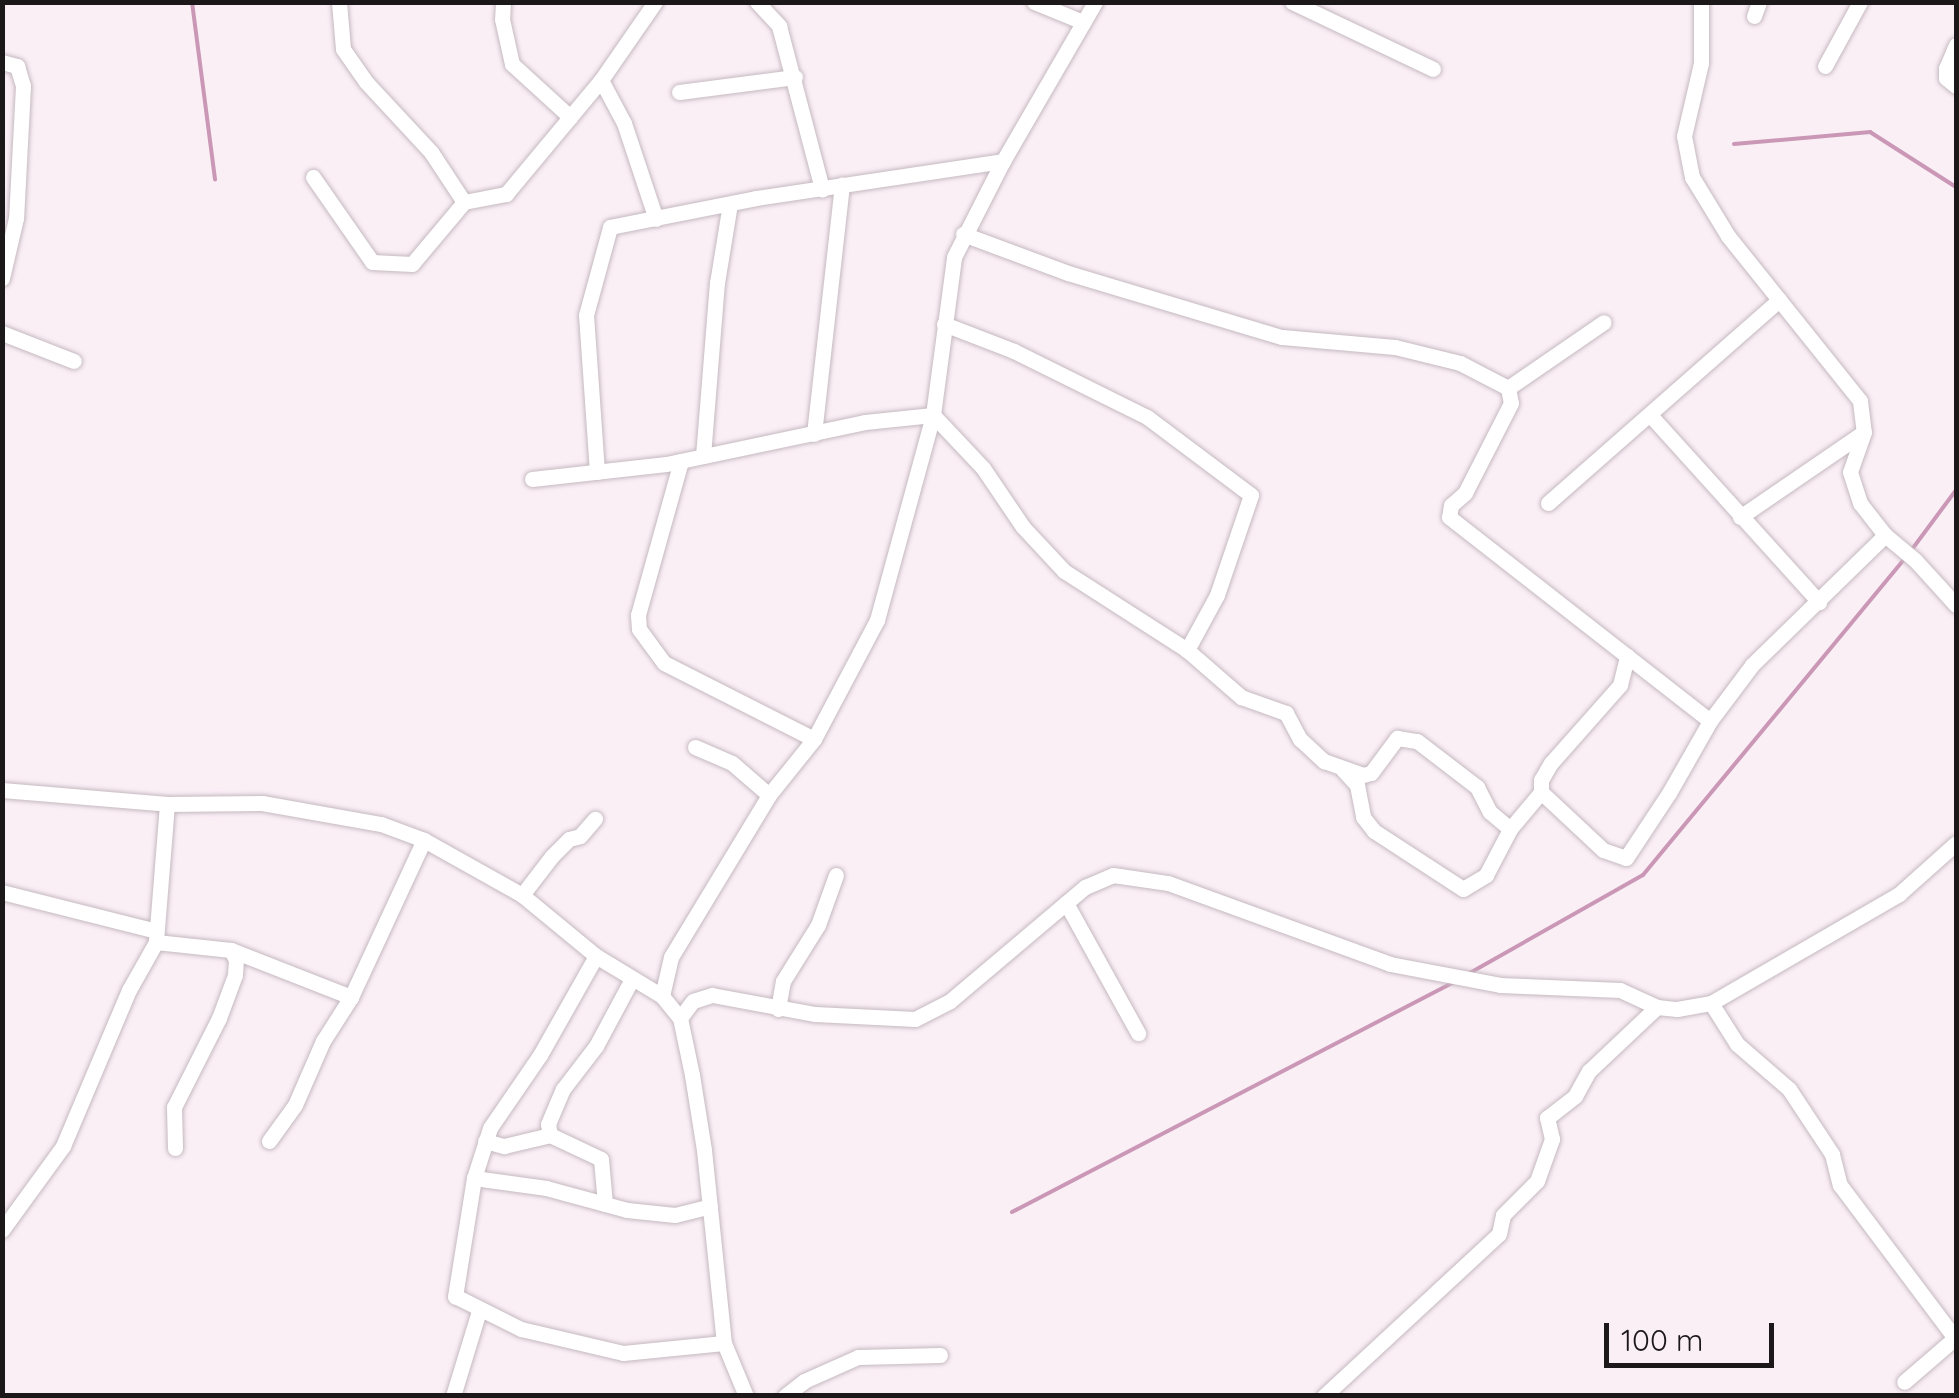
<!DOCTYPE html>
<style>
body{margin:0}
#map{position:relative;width:1959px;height:1398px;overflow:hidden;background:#fbeff6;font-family:Quicksand,sans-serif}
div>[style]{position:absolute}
.stream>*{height:4px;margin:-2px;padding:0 2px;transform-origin:2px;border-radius:2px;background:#ca98b6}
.roads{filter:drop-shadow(0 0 2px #c5b9c0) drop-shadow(0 0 2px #c5b9c0)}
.minor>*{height:15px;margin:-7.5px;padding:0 7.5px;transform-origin:7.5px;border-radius:7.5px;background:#fff}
span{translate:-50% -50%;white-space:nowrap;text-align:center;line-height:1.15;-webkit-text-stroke:10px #fbeff6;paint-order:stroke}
.frame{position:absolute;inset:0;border:5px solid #1c181a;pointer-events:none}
.scale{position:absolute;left:1604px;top:1323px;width:170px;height:45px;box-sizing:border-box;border:5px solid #1c181a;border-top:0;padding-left:12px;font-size:30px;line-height:35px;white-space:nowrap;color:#1c181a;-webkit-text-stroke:8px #fbeff6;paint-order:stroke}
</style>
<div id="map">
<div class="stream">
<div style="left:192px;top:2px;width:179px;rotate:82.6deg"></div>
<div style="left:1734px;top:144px;width:137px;rotate:-5deg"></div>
<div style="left:1870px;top:132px;width:102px;rotate:32.6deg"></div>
<div style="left:1910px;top:552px;width:77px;rotate:-53.4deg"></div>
<div style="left:1468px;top:974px;width:201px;rotate:-29.5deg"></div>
<div style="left:1643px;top:875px;width:410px;rotate:-50.4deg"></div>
<div style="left:1012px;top:1212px;width:500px;rotate:-27.49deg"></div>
</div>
<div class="roads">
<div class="minor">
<div style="left:339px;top:2px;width:47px;rotate:85.1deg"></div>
<div style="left:343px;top:49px;width:40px;rotate:55.1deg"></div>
<div style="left:366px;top:82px;width:96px;rotate:47.1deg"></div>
<div style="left:431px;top:152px;width:60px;rotate:56.6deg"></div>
<div style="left:503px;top:2px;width:17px;rotate:93deg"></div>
<div style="left:502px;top:19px;width:46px;rotate:77.5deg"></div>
<div style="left:512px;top:64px;width:79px;rotate:42.4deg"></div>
<div style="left:757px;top:2px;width:33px;rotate:47deg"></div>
<div style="left:779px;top:26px;width:169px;rotate:75.2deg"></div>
<div style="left:1034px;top:2px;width:53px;rotate:22.2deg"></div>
<div style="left:1292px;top:2px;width:156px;rotate:25.4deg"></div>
<div style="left:1701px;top:2px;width:61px;rotate:90deg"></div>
<div style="left:1701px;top:63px;width:75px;rotate:103.1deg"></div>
<div style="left:1684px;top:136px;width:42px;rotate:79deg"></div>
<div style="left:1692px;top:177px;width:69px;rotate:58.6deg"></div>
<div style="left:1728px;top:236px;width:211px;rotate:51.3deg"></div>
<div style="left:1860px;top:401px;width:31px;rotate:83deg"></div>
<div style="left:1864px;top:432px;width:42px;rotate:109.3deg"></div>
<div style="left:1850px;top:472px;width:33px;rotate:72deg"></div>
<div style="left:1860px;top:503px;width:41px;rotate:52deg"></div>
<div style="left:1885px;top:535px;width:39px;rotate:40deg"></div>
<div style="left:1915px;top:560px;width:61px;rotate:47.7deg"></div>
<div style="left:1754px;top:16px;width:15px;rotate:-70deg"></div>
<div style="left:1956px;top:45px;width:25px;rotate:113deg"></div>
<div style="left:1946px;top:68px;width:10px;rotate:90deg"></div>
<div style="left:1946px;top:78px;width:13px;rotate:39deg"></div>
<div style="left:2px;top:62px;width:16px;rotate:15deg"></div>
<div style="left:17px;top:66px;width:21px;rotate:73deg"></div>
<div style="left:23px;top:86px;width:132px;rotate:93deg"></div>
<div style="left:16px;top:218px;width:62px;rotate:103.1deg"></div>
<div style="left:1825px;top:66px;width:73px;rotate:-61.3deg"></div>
<div style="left:601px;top:80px;width:49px;rotate:61.9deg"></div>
<div style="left:624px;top:123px;width:101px;rotate:71.6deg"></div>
<div style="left:679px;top:92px;width:117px;rotate:-7.4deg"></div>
<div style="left:313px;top:177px;width:103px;rotate:55.2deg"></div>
<div style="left:372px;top:262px;width:40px;rotate:2.9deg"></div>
<div style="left:412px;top:264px;width:81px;rotate:-50deg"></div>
<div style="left:464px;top:202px;width:43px;rotate:-10.8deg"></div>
<div style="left:506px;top:194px;width:148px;rotate:-50.2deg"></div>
<div style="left:601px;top:80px;width:95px;rotate:-55.3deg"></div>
<div style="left:963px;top:234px;width:112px;rotate:20.4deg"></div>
<div style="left:1068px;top:273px;width:223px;rotate:16.7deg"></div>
<div style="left:1282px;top:337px;width:113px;rotate:5.1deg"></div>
<div style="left:1395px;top:347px;width:67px;rotate:13.8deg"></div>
<div style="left:1460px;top:363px;width:54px;rotate:27.5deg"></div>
<div style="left:1508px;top:388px;width:15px;rotate:79deg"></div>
<div style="left:1511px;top:403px;width:101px;rotate:117.1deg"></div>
<div style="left:1465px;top:493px;width:18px;rotate:139deg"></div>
<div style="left:1451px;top:505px;width:12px;rotate:99deg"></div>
<div style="left:1449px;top:517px;width:331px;rotate:38deg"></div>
<div style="left:944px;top:324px;width:75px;rotate:21.1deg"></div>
<div style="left:1014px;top:351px;width:148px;rotate:26.4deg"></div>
<div style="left:1147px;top:417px;width:130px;rotate:36.9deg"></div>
<div style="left:1251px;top:495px;width:106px;rotate:108.8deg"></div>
<div style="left:1217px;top:595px;width:63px;rotate:118.6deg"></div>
<div style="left:2px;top:333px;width:77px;rotate:21.3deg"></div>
<div style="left:1508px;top:388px;width:116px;rotate:-34.5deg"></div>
<div style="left:1651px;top:416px;width:251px;rotate:47.9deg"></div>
<div style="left:814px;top:434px;width:251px;rotate:-83.6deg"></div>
<div style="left:703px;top:456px;width:174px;rotate:-85.4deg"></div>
<div style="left:717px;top:283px;width:80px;rotate:-80.7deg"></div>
<div style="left:681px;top:461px;width:160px;rotate:105.6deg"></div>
<div style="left:638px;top:615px;width:14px;rotate:86deg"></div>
<div style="left:639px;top:629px;width:42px;rotate:53.7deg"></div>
<div style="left:664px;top:663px;width:168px;rotate:26.9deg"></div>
<div style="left:597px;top:472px;width:157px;rotate:-94deg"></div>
<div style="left:586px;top:315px;width:91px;rotate:-74.7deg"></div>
<div style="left:610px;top:227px;width:149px;rotate:-11.2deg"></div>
<div style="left:756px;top:198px;width:250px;rotate:-8.5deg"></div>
<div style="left:532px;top:479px;width:135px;rotate:-6.4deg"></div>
<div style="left:666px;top:464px;width:203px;rotate:-11.9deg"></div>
<div style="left:865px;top:422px;width:68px;rotate:-5.9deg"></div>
<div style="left:933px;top:415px;width:73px;rotate:46.7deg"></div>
<div style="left:983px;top:468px;width:71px;rotate:55.9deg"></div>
<div style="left:1023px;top:527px;width:60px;rotate:47deg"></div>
<div style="left:1064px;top:571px;width:146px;rotate:32.7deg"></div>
<div style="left:1187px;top:650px;width:72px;rotate:41deg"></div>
<div style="left:1241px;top:697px;width:48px;rotate:19.6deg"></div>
<div style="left:1286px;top:713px;width:30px;rotate:62deg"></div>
<div style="left:1300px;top:739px;width:33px;rotate:43deg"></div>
<div style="left:1324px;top:761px;width:41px;rotate:19.7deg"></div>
<div style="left:1363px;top:775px;width:8px;rotate:-14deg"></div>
<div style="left:1371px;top:773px;width:44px;rotate:-53.4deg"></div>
<div style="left:1397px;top:738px;width:20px;rotate:9deg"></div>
<div style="left:1417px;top:741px;width:76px;rotate:37.5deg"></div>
<div style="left:1477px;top:787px;width:28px;rotate:63deg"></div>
<div style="left:1490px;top:812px;width:26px;rotate:40deg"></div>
<div style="left:1548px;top:503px;width:308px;rotate:-41.3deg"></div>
<div style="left:1740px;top:517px;width:150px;rotate:-34.4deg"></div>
<div style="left:695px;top:747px;width:40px;rotate:23.4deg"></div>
<div style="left:732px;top:763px;width:49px;rotate:40.9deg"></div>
<div style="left:1343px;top:770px;width:21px;rotate:47deg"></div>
<div style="left:1357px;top:785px;width:33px;rotate:79deg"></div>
<div style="left:1363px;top:817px;width:18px;rotate:52deg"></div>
<div style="left:1374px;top:831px;width:106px;rotate:33.1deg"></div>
<div style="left:1463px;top:889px;width:27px;rotate:-31deg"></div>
<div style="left:1486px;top:875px;width:52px;rotate:-62.4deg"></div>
<div style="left:1510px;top:829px;width:48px;rotate:-50deg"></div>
<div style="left:1541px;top:792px;width:12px;rotate:-90deg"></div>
<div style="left:1541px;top:780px;width:20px;rotate:-60deg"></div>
<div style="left:1551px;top:763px;width:104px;rotate:-48.5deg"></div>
<div style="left:1620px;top:685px;width:30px;rotate:-76deg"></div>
<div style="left:2px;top:790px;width:166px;rotate:4.8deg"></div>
<div style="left:167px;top:804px;width:95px;rotate:-0.6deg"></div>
<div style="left:262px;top:803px;width:121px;rotate:10deg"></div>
<div style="left:381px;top:824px;width:46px;rotate:20.4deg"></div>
<div style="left:424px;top:840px;width:112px;rotate:29.3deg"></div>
<div style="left:522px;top:895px;width:96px;rotate:39.5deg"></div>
<div style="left:596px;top:956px;width:77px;rotate:31.2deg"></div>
<div style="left:662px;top:996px;width:28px;rotate:51deg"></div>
<div style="left:680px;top:1018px;width:58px;rotate:78.1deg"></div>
<div style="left:692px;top:1075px;width:76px;rotate:80.9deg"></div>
<div style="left:704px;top:1150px;width:194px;rotate:84.1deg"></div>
<div style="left:724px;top:1343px;width:57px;rotate:67.5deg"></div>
<div style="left:1541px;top:792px;width:85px;rotate:43.1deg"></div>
<div style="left:1603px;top:850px;width:24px;rotate:19deg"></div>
<div style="left:1626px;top:858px;width:78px;rotate:-56.5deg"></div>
<div style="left:1669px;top:793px;width:83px;rotate:-60.3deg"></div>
<div style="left:1710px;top:721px;width:70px;rotate:-53.1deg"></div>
<div style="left:1752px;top:665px;width:186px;rotate:-44.3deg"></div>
<div style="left:167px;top:804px;width:138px;rotate:94.6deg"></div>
<div style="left:156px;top:942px;width:75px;rotate:6.1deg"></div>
<div style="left:231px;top:950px;width:11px;rotate:63deg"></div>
<div style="left:236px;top:960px;width:15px;rotate:94deg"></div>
<div style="left:235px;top:975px;width:46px;rotate:110.4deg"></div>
<div style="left:219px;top:1018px;width:100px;rotate:116.8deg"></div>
<div style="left:174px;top:1107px;width:41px;rotate:88.6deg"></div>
<div style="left:2px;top:892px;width:159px;rotate:14.2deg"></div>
<div style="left:522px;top:895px;width:49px;rotate:-52.4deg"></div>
<div style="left:552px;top:856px;width:24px;rotate:-45deg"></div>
<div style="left:569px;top:839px;width:11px;rotate:-15deg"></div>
<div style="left:580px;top:836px;width:23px;rotate:-49deg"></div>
<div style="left:1066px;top:903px;width:149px;rotate:61deg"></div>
<div style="left:231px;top:950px;width:129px;rotate:21.4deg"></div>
<div style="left:596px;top:956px;width:114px;rotate:119.5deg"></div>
<div style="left:540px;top:1055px;width:88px;rotate:124.4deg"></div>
<div style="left:490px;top:1128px;width:52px;rotate:107.7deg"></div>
<div style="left:474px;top:1178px;width:120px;rotate:99.1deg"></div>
<div style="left:455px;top:1296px;width:74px;rotate:26.6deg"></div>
<div style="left:521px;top:1329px;width:105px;rotate:13.2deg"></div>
<div style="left:623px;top:1353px;width:101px;rotate:-5.7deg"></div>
<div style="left:662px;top:996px;width:40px;rotate:-77deg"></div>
<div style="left:671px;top:957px;width:189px;rotate:-58.8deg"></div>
<div style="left:769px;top:795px;width:72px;rotate:-51.2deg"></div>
<div style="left:814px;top:739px;width:135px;rotate:-62.1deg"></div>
<div style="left:877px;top:620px;width:213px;rotate:-74.7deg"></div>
<div style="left:933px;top:415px;width:159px;rotate:-82.4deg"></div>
<div style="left:954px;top:257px;width:108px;rotate:-63deg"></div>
<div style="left:1003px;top:161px;width:184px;rotate:-59.9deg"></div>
<div style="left:1711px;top:1003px;width:49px;rotate:57.6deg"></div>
<div style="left:1737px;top:1044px;width:69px;rotate:40.9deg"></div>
<div style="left:1789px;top:1089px;width:78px;rotate:56.5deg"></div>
<div style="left:1832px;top:1154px;width:32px;rotate:76deg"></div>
<div style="left:1840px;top:1185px;width:191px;rotate:53.1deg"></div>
<div style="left:1955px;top:1338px;width:67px;rotate:139.2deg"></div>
<div style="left:778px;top:1009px;width:28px;rotate:-80deg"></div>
<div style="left:783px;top:981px;width:66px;rotate:-58deg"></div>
<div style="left:818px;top:925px;width:53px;rotate:-70.2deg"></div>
<div style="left:680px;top:1018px;width:21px;rotate:-53deg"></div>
<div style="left:693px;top:1001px;width:20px;rotate:-18deg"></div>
<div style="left:712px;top:995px;width:105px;rotate:10.5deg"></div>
<div style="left:815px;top:1014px;width:100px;rotate:2.9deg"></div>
<div style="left:915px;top:1019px;width:39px;rotate:-27deg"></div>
<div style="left:950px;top:1001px;width:177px;rotate:-40.2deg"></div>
<div style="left:1085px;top:887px;width:30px;rotate:-23deg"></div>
<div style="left:1113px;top:875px;width:56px;rotate:8.3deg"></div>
<div style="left:1168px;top:883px;width:236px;rotate:20deg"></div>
<div style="left:1390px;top:964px;width:112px;rotate:10.8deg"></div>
<div style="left:1500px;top:985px;width:120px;rotate:2.4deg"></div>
<div style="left:1620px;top:990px;width:41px;rotate:24.7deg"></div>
<div style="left:1657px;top:1007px;width:20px;rotate:6deg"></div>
<div style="left:1677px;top:1009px;width:35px;rotate:-10deg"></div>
<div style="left:1711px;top:1003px;width:217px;rotate:-30.1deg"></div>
<div style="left:1899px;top:894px;width:76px;rotate:-41.8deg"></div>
<div style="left:269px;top:1141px;width:44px;rotate:-54.2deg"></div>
<div style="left:295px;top:1105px;width:70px;rotate:-66.4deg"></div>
<div style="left:323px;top:1041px;width:52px;rotate:-57.5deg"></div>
<div style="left:351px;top:997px;width:173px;rotate:-65.1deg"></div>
<div style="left:485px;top:1141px;width:20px;rotate:15deg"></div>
<div style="left:504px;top:1146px;width:47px;rotate:-13.4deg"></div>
<div style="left:474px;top:1178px;width:73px;rotate:7.9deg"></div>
<div style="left:546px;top:1188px;width:84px;rotate:15.2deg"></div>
<div style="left:627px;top:1210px;width:48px;rotate:5.9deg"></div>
<div style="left:675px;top:1215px;width:36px;rotate:-14deg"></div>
<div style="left:605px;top:1204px;width:45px;rotate:-95.1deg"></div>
<div style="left:601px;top:1159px;width:56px;rotate:-154.8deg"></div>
<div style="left:550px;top:1135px;width:11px;rotate:-100deg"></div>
<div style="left:548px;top:1124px;width:38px;rotate:-67deg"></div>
<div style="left:563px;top:1089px;width:54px;rotate:-52.5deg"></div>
<div style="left:596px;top:1046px;width:76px;rotate:-61.8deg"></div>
<div style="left:2px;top:1230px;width:104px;rotate:-54deg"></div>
<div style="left:63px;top:1146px;width:169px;rotate:-67.1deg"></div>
<div style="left:129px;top:990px;width:55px;rotate:-60.6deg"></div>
<div style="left:453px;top:1396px;width:89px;rotate:-73deg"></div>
<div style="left:785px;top:1396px;width:24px;rotate:-38deg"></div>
<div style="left:804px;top:1381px;width:59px;rotate:-24deg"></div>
<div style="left:858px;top:1357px;width:82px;rotate:-1.4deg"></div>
<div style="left:1324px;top:1396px;width:238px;rotate:-42.8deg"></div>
<div style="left:1499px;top:1234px;width:19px;rotate:-78deg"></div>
<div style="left:1503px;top:1215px;width:48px;rotate:-45deg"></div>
<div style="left:1537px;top:1181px;width:45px;rotate:-70.3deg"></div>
<div style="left:1552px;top:1139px;width:22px;rotate:-103deg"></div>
<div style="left:1547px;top:1118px;width:36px;rotate:-38deg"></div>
<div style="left:1575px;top:1096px;width:29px;rotate:-61deg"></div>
<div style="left:1589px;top:1071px;width:93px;rotate:-43.3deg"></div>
</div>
</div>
<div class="frame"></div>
<div class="scale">100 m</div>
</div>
